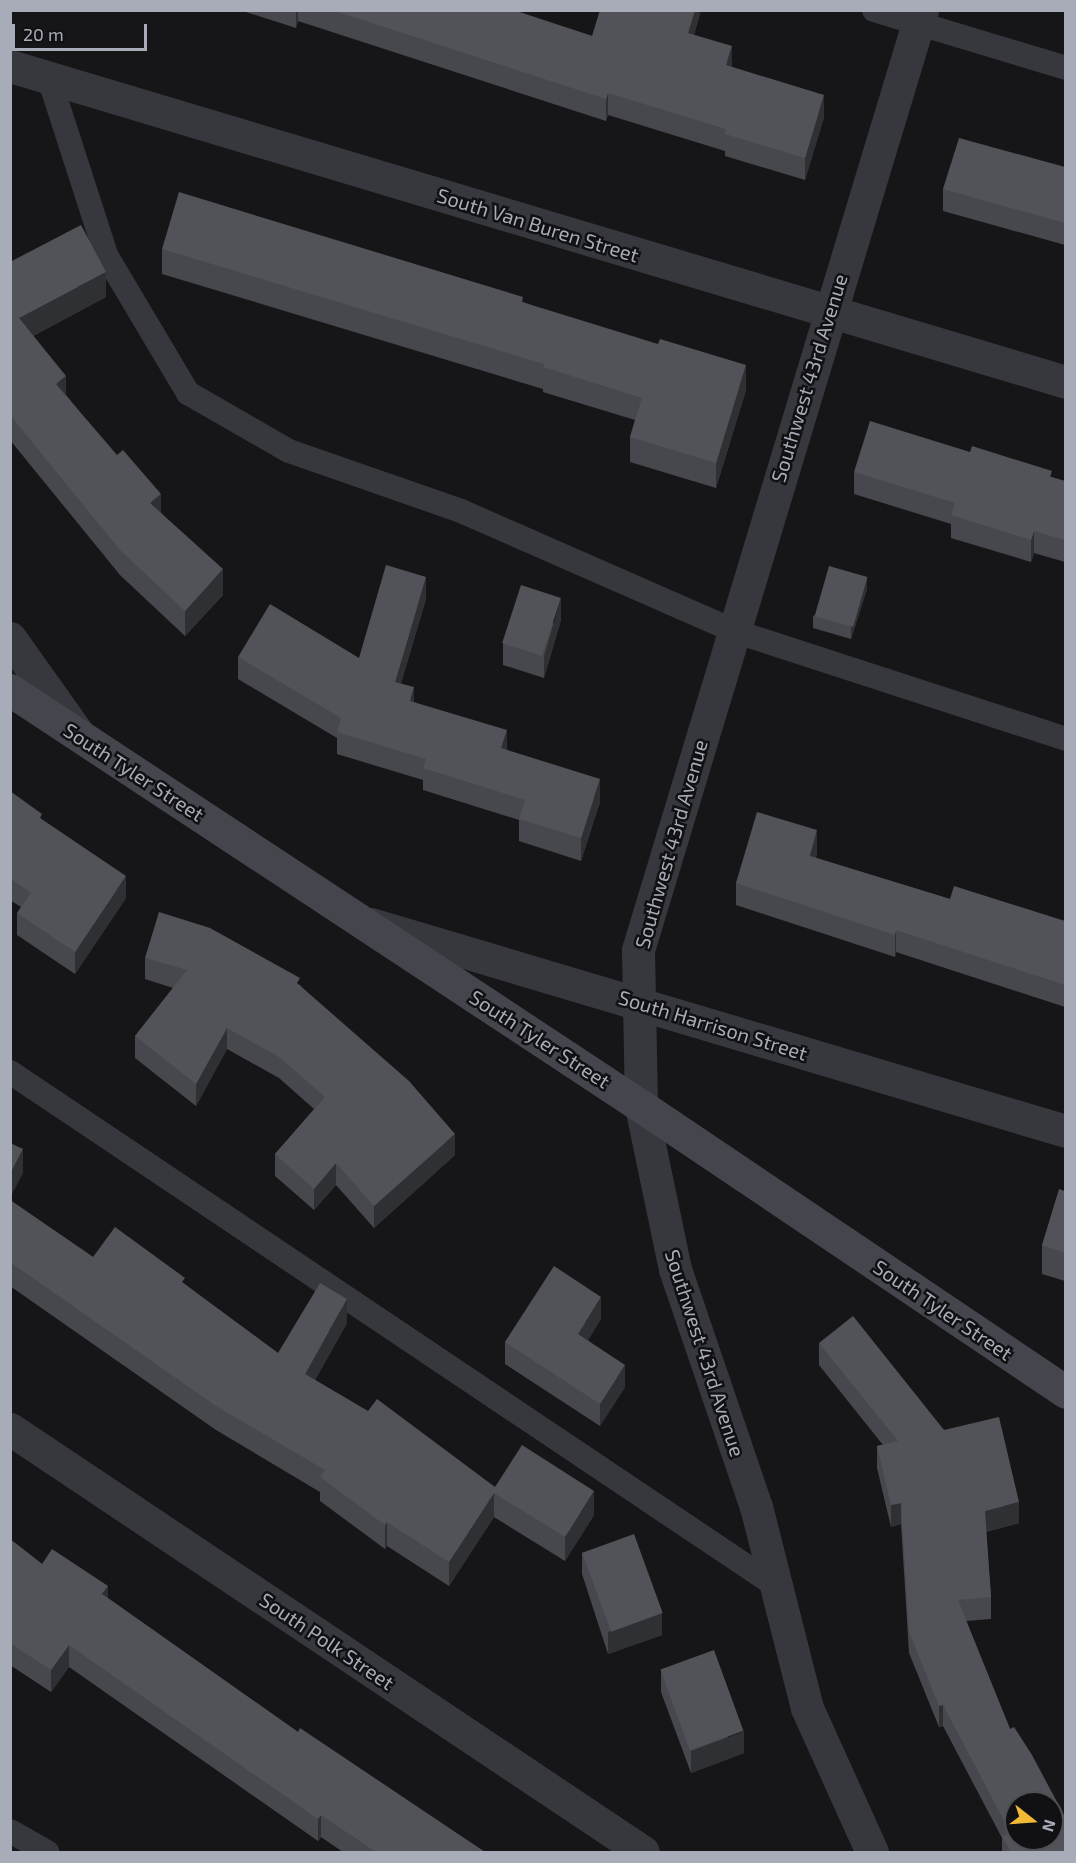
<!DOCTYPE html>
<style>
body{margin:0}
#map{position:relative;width:1076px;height:1863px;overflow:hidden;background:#161618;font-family:"Exo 2",sans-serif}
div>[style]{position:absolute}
.service>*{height:24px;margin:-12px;padding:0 12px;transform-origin:12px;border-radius:12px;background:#37383d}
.minor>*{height:33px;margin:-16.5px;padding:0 16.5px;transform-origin:16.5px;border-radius:16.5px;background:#37383d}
.tertiary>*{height:33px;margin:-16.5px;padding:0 16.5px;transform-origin:16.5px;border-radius:16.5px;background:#37383d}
.secondary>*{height:33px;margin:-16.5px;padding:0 16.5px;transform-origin:16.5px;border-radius:16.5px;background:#45464d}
.wall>*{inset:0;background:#47484d}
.shaded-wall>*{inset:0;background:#2f3033;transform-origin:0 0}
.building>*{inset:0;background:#525359;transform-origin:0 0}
span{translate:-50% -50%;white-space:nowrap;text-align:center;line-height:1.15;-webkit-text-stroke:5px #111113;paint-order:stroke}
.street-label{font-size:20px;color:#a8acb8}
.frame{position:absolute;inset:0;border:12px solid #a8acb8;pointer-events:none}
.north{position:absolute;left:1004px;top:1791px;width:60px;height:60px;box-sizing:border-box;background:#111113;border:2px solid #4d4f55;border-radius:50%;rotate:107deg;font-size:16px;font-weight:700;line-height:24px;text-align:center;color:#a8acb8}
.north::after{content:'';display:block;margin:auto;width:21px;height:27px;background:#f2ba34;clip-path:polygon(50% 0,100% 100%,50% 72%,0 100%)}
.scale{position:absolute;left:12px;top:24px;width:135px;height:27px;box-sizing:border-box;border:3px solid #a8acb8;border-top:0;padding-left:8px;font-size:18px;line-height:21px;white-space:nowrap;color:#a8acb8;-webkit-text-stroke:4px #111113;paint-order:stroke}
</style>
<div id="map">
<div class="service">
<div style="left:874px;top:10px;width:201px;rotate:16.8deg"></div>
<div style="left:49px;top:78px;width:186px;rotate:72.1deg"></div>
<div style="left:106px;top:255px;width:161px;rotate:59.3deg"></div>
<div style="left:188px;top:393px;width:116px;rotate:29.9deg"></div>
<div style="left:289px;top:451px;width:182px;rotate:19.2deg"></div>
<div style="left:461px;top:511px;width:298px;rotate:23.7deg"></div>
<div style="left:734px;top:631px;width:349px;rotate:18deg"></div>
<div style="left:10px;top:1072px;width:922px;rotate:33.86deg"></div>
<div style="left:10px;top:1831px;width:43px;rotate:29.6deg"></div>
</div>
<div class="minor">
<div style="left:10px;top:66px;width:1102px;rotate:16.66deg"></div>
<div style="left:10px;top:1429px;width:761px;rotate:33.75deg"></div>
<div style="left:872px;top:1852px;width:158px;rotate:-114.3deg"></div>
<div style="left:807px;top:1708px;width:207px;rotate:-104.2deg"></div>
<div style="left:756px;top:1507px;width:251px;rotate:-108.8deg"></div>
<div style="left:675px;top:1269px;width:167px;rotate:-101.8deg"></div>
<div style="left:641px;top:1106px;width:156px;rotate:-91.1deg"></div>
<div style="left:638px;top:950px;width:982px;rotate:-73.19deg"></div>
</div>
<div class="tertiary">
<div style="left:10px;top:638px;width:119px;rotate:54.6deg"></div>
<div style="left:371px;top:924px;width:725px;rotate:16.59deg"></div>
</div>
<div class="secondary">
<div style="left:10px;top:690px;width:756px;rotate:33.4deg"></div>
<div style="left:641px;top:1106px;width:512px;rotate:33.94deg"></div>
</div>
<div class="wall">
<div style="clip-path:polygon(240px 10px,513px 10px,592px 36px,701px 10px,694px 35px,732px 67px,824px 117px,805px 180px,725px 156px,725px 151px,608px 115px,606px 121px,298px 21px,296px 28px)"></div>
<div style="clip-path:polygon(1065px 167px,1065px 245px,943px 211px,943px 189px)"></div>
<div style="clip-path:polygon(162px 249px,523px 302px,746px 390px,716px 488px,630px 462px,630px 437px,635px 420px,543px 392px,543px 389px,162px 274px)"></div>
<div style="clip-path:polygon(10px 262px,106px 297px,33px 336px,66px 395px,161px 513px,223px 595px,185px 636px,120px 575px,10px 440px)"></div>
<div style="clip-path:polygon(970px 452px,1065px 481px,1065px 562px,1034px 553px,1031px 562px,951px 538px,951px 524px,854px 494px,854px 472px)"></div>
<div style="clip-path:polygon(867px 589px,851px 639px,813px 628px,813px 616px)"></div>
<div style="clip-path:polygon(426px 599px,401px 683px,414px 702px,507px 750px,600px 802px,581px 861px,519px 841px,519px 820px,423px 790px,423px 780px,337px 754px,337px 738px,238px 679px,238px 657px,359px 658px)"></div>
<div style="clip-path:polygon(561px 620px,544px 678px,503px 665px,503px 643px)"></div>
<div style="clip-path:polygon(10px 791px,42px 820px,126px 898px,75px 974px,17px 935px,17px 913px,21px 907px,10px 900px)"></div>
<div style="clip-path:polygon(817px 853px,816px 858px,950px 899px,1065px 921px,1065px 1007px,896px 952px,895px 957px,736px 905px,736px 883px)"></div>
<div style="clip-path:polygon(145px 958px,300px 985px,455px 1155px,374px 1228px,336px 1185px,314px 1210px,275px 1176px,275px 1154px,314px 1109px,279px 1078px,227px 1049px,196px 1106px,135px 1058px,135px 1036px,173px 988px,145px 979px)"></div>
<div style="clip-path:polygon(1065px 1191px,1065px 1281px,1042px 1274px,1042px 1245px)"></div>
<div style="clip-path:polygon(10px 1200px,93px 1257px,185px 1285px,278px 1353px,347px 1323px,315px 1380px,495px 1487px,594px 1515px,565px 1561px,494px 1517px,449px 1586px,387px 1546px,385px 1549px,320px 1501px,320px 1492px,216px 1430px,10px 1286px)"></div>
<div style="clip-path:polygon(601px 1319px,588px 1340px,625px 1387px,600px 1426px,505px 1364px,505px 1342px)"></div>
<div style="clip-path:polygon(819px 1343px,944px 1430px,1019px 1523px,986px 1532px,991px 1597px,991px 1619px,966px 1621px,1010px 1729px,1065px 1852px,1002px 1852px,1002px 1838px,943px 1726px,939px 1727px,909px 1653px,901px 1524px,891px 1527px,877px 1468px,877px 1446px,883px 1445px,819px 1365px)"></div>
<div style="clip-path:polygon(10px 1539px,42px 1564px,108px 1598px,298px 1732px,485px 1852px,343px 1852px,321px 1837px,318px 1841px,69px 1667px,51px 1692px,10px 1665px)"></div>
<div style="clip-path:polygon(582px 1552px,662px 1635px,608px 1654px,582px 1574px)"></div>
<div style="clip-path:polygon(661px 1670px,744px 1753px,691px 1773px,661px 1692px)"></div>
</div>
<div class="shaded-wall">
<div style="clip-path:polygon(296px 10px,298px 10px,298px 21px,296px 28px)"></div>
<div style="clip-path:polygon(695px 10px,701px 10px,688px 55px,688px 33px)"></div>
<div style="clip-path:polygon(732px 46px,732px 68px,726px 65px)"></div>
<div style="clip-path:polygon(608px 93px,608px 115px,606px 121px,606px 99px)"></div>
<div style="clip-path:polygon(824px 95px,824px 117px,805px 180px,805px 158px)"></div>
<div style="clip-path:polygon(106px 272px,106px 297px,19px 343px,19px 318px)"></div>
<div style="clip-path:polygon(746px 365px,746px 390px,716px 488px,716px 463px)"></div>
<div style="clip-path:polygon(66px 376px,66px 401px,56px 384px)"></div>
<div style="clip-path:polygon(161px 494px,161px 519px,150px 503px)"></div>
<div style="clip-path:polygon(1034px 531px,1034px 553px,1031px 562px,1031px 540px)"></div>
<div style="clip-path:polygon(223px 569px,223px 595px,185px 636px,185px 611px)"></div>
<div style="clip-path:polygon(426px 577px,426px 599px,395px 704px,395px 682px)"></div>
<div style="clip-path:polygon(867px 577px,867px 589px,851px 639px,851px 628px)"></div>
<div style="clip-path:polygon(561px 598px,561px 620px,544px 678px,544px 656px)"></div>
<div style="clip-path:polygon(414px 687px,414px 709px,410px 701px)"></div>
<div style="clip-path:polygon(507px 730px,507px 753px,501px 748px)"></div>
<div style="clip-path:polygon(600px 779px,600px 802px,581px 861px,581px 838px)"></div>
<div style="clip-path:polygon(817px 830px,817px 853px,810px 878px,810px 856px)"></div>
<div style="clip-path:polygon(126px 876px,126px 898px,75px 974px,75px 952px)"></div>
<div style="clip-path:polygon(896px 930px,896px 952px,895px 957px,895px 935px)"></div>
<div style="clip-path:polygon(227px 1028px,227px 1049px,196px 1106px,196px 1084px)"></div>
<div style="clip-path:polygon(455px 1134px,455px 1155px,374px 1228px,374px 1206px)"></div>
<div style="clip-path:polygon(23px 1149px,23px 1173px,10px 1198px,10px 1174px)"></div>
<div style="clip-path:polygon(336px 1163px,336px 1185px,314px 1210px,314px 1189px)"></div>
<div style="clip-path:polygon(601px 1297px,601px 1319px,578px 1356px,578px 1334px)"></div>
<div style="clip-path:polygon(347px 1299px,347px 1323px,305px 1398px,305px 1374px)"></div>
<div style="clip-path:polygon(625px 1365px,625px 1387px,600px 1426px,600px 1404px)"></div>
<div style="clip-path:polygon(594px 1491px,594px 1515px,565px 1561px,565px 1537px)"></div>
<div style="clip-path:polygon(494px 1493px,494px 1517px,449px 1586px,449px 1562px)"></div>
<div style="clip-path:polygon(1019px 1502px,1019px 1523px,985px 1532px,985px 1511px)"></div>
<div style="clip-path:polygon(901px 1503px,901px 1524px,891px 1527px,891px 1505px)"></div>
<div style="clip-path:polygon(387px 1522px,387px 1546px,385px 1549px,385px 1525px)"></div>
<div style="clip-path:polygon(108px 1586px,108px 1608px,102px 1594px)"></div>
<div style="clip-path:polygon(662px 1613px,662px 1635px,608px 1654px,608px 1632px)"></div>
<div style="clip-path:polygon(69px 1645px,69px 1667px,51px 1692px,51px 1670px)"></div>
<div style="left:943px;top:1705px;width:21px;height:4px;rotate:90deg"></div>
<div style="clip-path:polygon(744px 1731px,744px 1753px,691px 1773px,691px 1751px)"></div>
<div style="clip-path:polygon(321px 1815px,321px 1837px,318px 1841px,318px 1819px)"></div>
</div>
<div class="building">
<div style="clip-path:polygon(332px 10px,513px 10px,592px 36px,600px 10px,695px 10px,688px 33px,732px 46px,726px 65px,824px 95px,805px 158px,725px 134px,726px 129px,608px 93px,606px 99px)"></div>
<div style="clip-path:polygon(959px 138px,1065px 167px,1065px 223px,943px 189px)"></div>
<div style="clip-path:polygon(179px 192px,523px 297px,522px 302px,658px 344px,660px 339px,746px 365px,716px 463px,630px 437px,642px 398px,543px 367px,544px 364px,162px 249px)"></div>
<div style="clip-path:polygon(81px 225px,106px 272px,19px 318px,66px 376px,56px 384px,117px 455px,123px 450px,161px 494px,150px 503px,223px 569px,185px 611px,120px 550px,10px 415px,10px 262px)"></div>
<div style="clip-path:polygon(870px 421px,970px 452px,972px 446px,1052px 471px,1050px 477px,1065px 481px,1065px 540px,1034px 531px,1031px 540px,951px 515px,955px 503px,854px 472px)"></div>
<div style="clip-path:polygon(386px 565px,426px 577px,395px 682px,414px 687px,410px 701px,507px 730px,501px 748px,600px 779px,581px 838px,519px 819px,525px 800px,423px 768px,426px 759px,337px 732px,341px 718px,238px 657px,270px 604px,359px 658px)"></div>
<div style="left:829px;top:566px;width:40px;height:52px;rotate:16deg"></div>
<div style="left:521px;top:585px;width:42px;height:61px;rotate:18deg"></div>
<div style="clip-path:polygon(10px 791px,42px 814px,40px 818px,126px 876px,75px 952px,17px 913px,31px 893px,10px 878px)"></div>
<div style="clip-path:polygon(757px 812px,817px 830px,810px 856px,950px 899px,954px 886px,1065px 921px,1065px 985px,896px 930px,895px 935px,736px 883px)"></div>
<div style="clip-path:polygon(159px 912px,210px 928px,300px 978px,297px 983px,409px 1081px,455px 1134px,374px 1206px,336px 1163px,314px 1189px,275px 1154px,325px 1097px,279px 1057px,227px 1028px,196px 1084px,135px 1036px,187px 970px,145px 958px)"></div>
<div style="clip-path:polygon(10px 1143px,23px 1149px,10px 1174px)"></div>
<div style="clip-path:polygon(1059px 1189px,1065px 1191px,1065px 1253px,1042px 1245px)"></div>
<div style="clip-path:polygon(10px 1200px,93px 1257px,115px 1227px,185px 1278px,182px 1282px,278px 1353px,320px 1283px,347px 1299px,305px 1374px,368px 1411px,377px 1399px,495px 1487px,522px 1445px,594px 1491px,565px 1537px,494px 1493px,449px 1562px,387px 1522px,385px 1525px,320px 1477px,325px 1470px,216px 1406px,10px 1262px)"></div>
<div style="clip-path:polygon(554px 1266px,601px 1297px,578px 1334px,625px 1365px,600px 1404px,505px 1342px)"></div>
<div style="clip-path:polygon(evenodd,853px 1316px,944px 1430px,999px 1417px,1019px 1502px,985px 1511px,991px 1597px,958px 1600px,1010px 1729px,1014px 1727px,1032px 1755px,1065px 1817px,1065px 1852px,1011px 1852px,1002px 1837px,1010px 1832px,943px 1705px,939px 1706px,909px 1632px,901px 1503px,891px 1505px,877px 1446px,898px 1441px,819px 1343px,853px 1316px,1016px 1803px,1052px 1803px,1052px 1839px,1016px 1839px,1016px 1803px)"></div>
<div style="left:634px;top:1534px;width:84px;height:55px;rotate:70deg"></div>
<div style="clip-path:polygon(10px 1539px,42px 1564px,52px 1549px,108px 1586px,102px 1594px,298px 1732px,300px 1728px,485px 1852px,376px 1852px,321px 1815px,318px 1819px,69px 1645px,51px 1670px,10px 1643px)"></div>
<div style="left:714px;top:1650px;width:86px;height:57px;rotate:70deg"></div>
</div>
<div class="street-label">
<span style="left:538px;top:225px;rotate:17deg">South Van Buren Street</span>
<span style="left:809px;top:378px;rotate:-73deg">Southwest 43rd Avenue</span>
<span style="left:134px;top:772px;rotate:33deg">South Tyler Street</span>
<span style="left:671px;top:844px;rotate:-74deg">Southwest 43rd Avenue</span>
<span style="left:713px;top:1025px;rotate:17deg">South Harrison Street</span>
<span style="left:540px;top:1039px;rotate:33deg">South Tyler Street</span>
<span style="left:943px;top:1310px;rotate:34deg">South Tyler Street</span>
<span style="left:705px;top:1353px;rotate:72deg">Southwest 43rd Avenue</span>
<span style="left:327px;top:1641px;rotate:34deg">South Polk Street</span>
</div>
<div class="frame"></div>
<div class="north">N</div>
<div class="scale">20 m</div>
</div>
